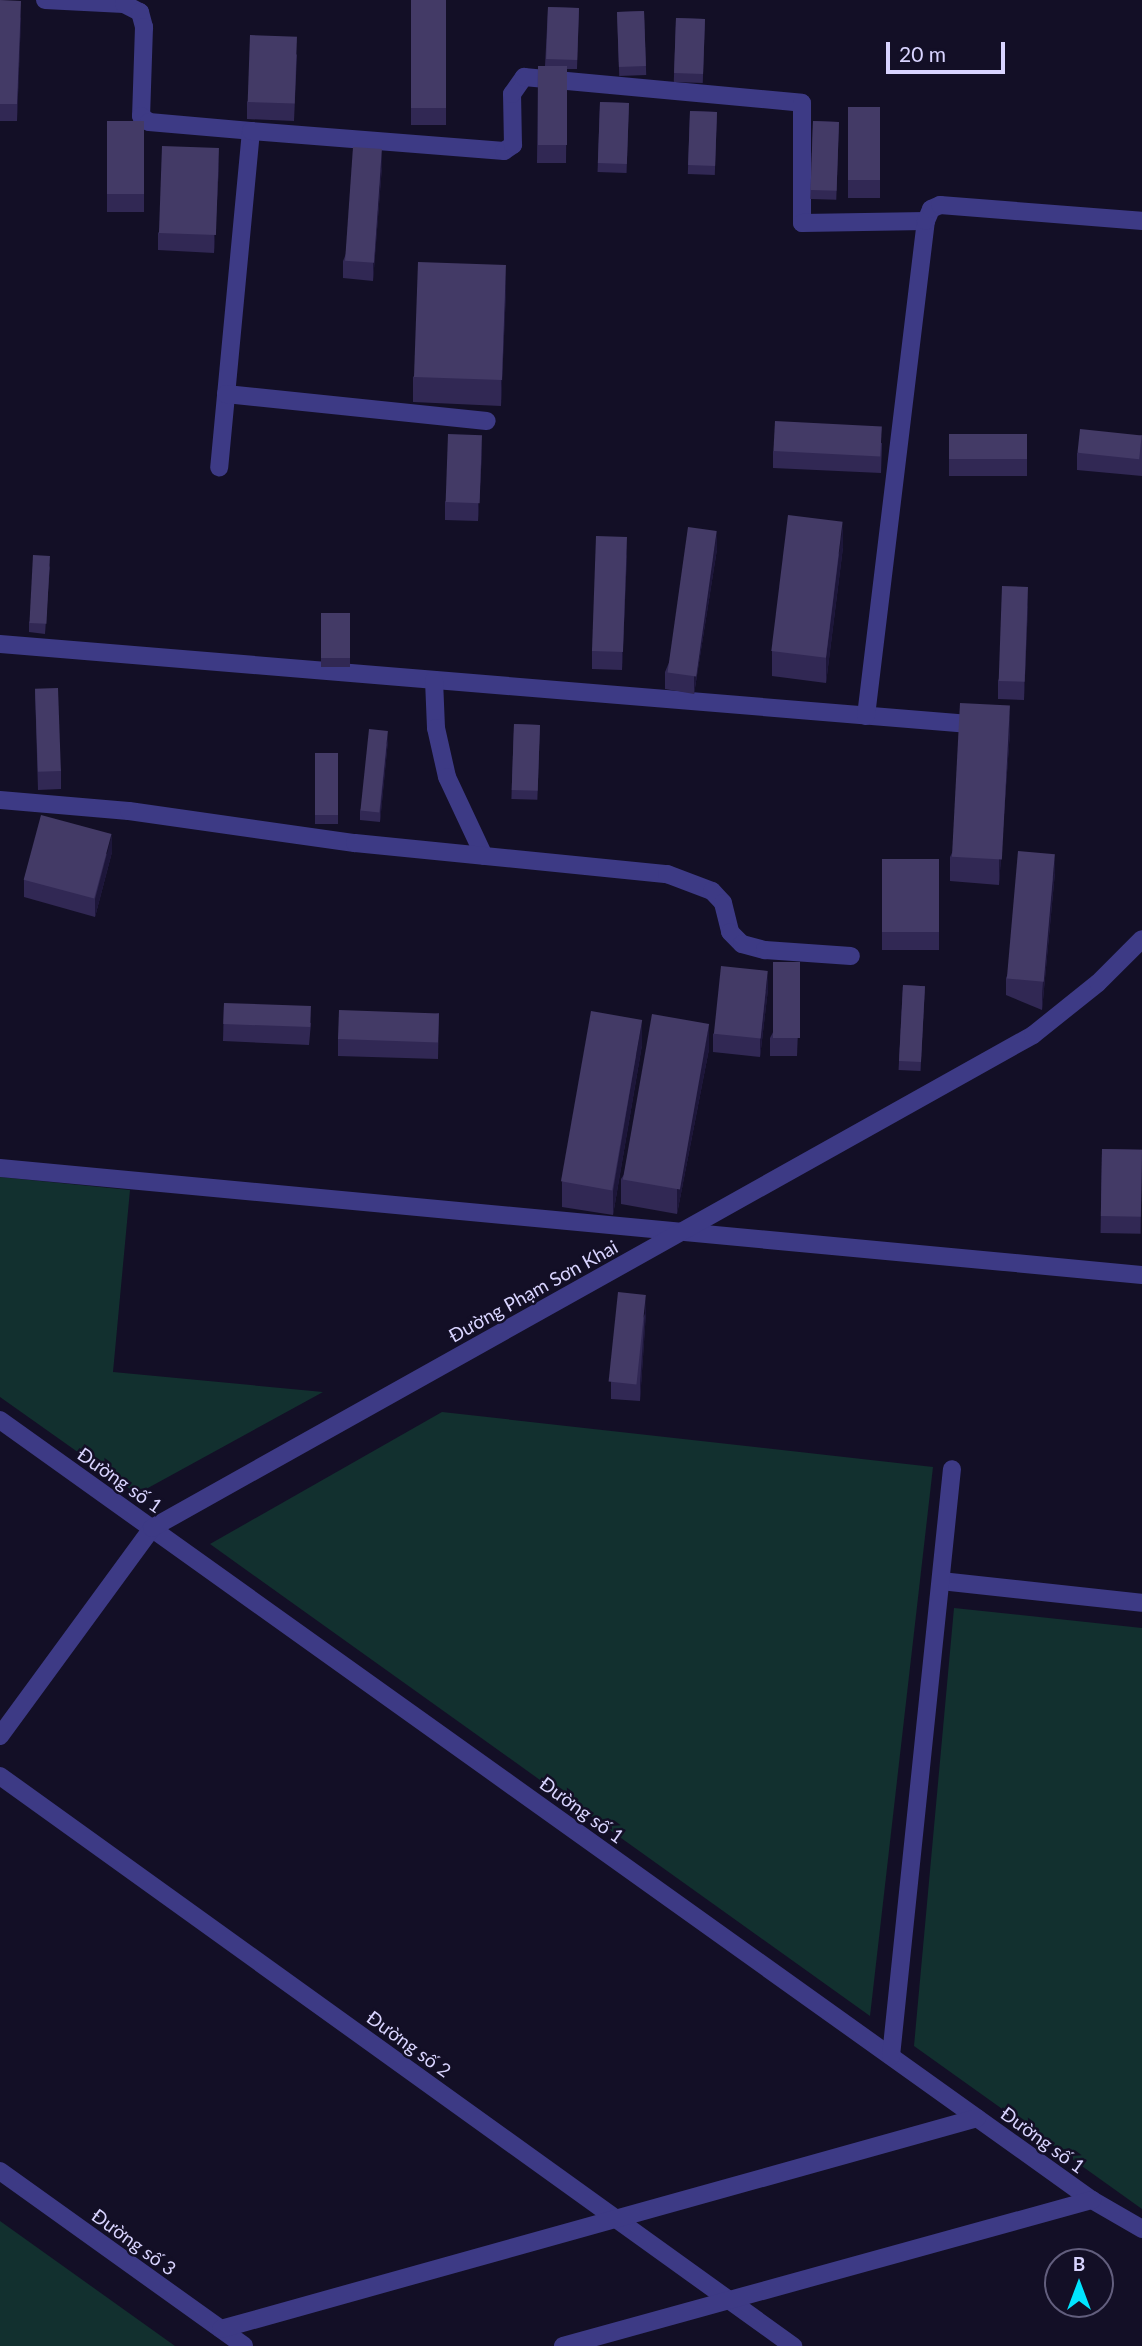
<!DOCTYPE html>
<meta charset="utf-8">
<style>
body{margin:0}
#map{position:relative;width:1142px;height:2346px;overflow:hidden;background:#130f26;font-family:Lato,sans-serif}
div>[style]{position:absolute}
.green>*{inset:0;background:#12302f}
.minor>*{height:18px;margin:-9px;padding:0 9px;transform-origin:9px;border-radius:9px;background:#3d3a85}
.wall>*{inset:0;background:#312854;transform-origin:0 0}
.shaded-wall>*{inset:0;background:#1d163a}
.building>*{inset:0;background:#433a66;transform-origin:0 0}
span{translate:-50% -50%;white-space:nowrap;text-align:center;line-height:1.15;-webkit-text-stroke:5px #130f26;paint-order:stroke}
.street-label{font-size:19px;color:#d9d4ff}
.north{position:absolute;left:1044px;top:2248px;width:70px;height:70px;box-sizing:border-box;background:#130f26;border:2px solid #625e7d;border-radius:50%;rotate:0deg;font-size:19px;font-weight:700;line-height:28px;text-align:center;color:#d9d4ff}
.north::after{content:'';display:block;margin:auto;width:24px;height:32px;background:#00e5ff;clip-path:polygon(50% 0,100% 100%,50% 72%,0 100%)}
.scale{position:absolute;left:886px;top:42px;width:119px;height:32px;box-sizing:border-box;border:4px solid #d9d4ff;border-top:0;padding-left:9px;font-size:21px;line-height:24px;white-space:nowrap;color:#d9d4ff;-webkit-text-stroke:5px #130f26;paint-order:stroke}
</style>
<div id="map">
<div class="green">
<div style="clip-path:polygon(0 1177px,130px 1190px,113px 1372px,323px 1392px,137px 1494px,0 1397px)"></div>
<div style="clip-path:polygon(442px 1412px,933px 1467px,870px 2016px,210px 1544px)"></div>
<div style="clip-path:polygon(954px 1608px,1142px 1628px,1142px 2209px,914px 2046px)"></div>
<div style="clip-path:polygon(0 2221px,175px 2346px,0 2346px)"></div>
</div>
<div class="minor">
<div style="left:45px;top:0;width:79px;rotate:2.9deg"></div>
<div style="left:124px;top:4px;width:18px;rotate:27deg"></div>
<div style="left:140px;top:12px;width:16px;rotate:75deg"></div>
<div style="left:144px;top:27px;width:89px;rotate:91.9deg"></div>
<div style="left:141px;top:116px;width:10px;rotate:37deg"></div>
<div style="left:149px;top:122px;width:102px;rotate:5deg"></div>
<div style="left:251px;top:131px;width:338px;rotate:95.4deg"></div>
<div style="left:251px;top:131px;width:254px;rotate:4.5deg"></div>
<div style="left:504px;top:151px;width:11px;rotate:-34deg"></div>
<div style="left:513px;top:145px;width:51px;rotate:-91.1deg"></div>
<div style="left:512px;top:94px;width:21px;rotate:-55deg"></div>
<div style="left:524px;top:77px;width:279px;rotate:5.3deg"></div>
<div style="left:802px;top:103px;width:120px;rotate:90deg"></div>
<div style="left:802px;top:223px;width:124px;rotate:-0.9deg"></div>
<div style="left:226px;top:394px;width:262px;rotate:5.9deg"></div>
<div style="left:0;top:644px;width:985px;rotate:4.72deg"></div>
<div style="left:434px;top:680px;width:48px;rotate:87.6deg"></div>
<div style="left:436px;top:728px;width:50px;rotate:77.3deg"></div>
<div style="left:447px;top:777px;width:87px;rotate:64.9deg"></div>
<div style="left:866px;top:716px;width:499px;rotate:-83.1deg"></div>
<div style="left:926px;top:221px;width:13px;rotate:-67deg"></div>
<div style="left:931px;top:209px;width:10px;rotate:-24deg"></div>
<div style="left:940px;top:205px;width:203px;rotate:4.5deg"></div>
<div style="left:0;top:800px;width:129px;rotate:4.9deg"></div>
<div style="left:129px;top:811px;width:228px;rotate:8.1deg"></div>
<div style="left:355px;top:843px;width:314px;rotate:5.7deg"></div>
<div style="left:667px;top:874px;width:48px;rotate:20.7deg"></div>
<div style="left:712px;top:891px;width:16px;rotate:47deg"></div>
<div style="left:723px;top:903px;width:30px;rotate:76deg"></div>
<div style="left:730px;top:932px;width:17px;rotate:45deg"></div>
<div style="left:742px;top:944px;width:24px;rotate:15deg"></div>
<div style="left:765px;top:950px;width:86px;rotate:4deg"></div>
<div style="left:0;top:1168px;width:1147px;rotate:5.35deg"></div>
<div style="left:0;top:1420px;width:1342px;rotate:35.54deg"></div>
<div style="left:1092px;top:2200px;width:58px;rotate:30.1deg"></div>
<div style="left:941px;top:1581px;width:202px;rotate:6.2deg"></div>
<div style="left:0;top:1736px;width:258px;rotate:-53.8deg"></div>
<div style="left:152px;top:1528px;width:1010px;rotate:-29.23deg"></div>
<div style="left:1033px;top:1035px;width:83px;rotate:-38.7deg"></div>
<div style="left:1098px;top:983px;width:62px;rotate:-45deg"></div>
<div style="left:0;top:1776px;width:977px;rotate:35.71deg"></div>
<div style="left:891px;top:2056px;width:590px;rotate:-84.07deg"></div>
<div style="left:0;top:2171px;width:300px;rotate:35.6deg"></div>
<div style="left:221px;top:2329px;width:785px;rotate:-15.59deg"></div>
<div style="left:563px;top:2346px;width:549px;rotate:-15.43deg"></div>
</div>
<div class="wall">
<div style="clip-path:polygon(0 0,21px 18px,17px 121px,0 121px)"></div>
<div style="left:411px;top:0;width:35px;height:125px"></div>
<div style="clip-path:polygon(548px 7px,579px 8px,577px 69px,567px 69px,566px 163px,537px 163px,538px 66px,545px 66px)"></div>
<div style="left:644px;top:11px;width:64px;height:27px;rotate:88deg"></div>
<div style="left:676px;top:18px;width:29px;height:64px;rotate:2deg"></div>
<div style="clip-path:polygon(297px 54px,294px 121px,247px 119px,247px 102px)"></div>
<div style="left:600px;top:102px;width:29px;height:70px;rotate:2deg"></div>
<div style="left:848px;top:107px;width:32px;height:91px"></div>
<div style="left:690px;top:111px;width:27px;height:63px;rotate:2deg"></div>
<div style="left:107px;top:121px;width:37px;height:91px"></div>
<div style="left:813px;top:121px;width:26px;height:78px;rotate:2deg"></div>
<div style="clip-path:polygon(219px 166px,214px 253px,158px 250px,158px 233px)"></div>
<div style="clip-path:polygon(382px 166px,373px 281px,343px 278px,343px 261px)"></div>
<div style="clip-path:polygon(506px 290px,501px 406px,413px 402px,413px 377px)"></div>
<div style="left:949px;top:434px;width:78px;height:42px"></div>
<div style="clip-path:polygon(1142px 435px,1142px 476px,1077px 470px,1077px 453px)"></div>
<div style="clip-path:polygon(882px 443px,881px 473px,773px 468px,773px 451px)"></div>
<div style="clip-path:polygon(482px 453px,478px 521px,445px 520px,445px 502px)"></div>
<div style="clip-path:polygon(843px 547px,826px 683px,772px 676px,772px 651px)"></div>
<div style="clip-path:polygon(717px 549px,694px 694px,665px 689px,665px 672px)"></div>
<div style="clip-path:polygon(627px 554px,622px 670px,592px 669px,592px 651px)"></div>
<div style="clip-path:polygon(50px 565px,45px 634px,29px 632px,29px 623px)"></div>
<div style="clip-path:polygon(1028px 605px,1024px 700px,998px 699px,998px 681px)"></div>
<div style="left:321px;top:613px;width:29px;height:54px"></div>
<div style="clip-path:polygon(35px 689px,61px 771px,61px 789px,38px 790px)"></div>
<div style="left:514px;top:724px;width:26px;height:75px;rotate:2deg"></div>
<div style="clip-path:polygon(1010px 731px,999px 885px,950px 881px,950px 857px)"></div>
<div style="clip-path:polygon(388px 740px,380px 822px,360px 820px,360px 811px)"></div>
<div style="left:315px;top:753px;width:23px;height:71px"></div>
<div style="clip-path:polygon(112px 852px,95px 917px,24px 897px,24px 880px)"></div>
<div style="left:882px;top:859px;width:57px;height:91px"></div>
<div style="clip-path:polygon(1055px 872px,1042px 1010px,1006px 995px,1006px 978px)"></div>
<div style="clip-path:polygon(800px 980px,797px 1056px,770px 1056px,770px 1038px)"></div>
<div style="left:903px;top:985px;width:22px;height:85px;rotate:3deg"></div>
<div style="clip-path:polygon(768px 989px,760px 1057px,713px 1052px,713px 1034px)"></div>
<div style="clip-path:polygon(224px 1003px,311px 1023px,309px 1045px,223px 1041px)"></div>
<div style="clip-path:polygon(439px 1013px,438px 1059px,338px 1056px,338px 1039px)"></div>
<div style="clip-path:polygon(642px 1045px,613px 1215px,562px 1207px,562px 1182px)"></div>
<div style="clip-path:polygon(709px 1049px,677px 1214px,621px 1204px,621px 1179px)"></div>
<div style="left:1102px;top:1149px;width:40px;height:84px;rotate:1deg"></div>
<div style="clip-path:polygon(646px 1312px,640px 1401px,611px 1399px,611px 1382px)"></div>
</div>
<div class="shaded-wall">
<div style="clip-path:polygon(21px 1px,21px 18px,17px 121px,17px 104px)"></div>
<div style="clip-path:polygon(219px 148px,219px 166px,214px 253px,214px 235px)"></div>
<div style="clip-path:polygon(382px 149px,382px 166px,373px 281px,373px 264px)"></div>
<div style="clip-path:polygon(506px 265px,506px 290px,501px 406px,501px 381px)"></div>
<div style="clip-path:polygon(482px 435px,482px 453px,478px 521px,478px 504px)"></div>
<div style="clip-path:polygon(843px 522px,843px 547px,826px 683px,826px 658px)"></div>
<div style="clip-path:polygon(717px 531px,717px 549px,694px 694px,694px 677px)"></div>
<div style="clip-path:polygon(627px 537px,627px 554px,622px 670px,622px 653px)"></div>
<div style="clip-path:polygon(1028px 587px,1028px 605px,1024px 700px,1024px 683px)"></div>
<div style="clip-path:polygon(1010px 706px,1010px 731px,999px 885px,999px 860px)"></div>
<div style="clip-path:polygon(388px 731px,388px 740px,380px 822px,380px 813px)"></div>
<div style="clip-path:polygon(112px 834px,112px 852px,95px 917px,95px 899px)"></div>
<div style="clip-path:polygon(1055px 854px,1055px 872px,1042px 1010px,1042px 993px)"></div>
<div style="clip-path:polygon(768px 971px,768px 989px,760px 1057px,760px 1040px)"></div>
<div style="clip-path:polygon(642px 1020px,642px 1045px,613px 1215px,613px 1191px)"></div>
<div style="clip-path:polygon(709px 1024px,709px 1049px,677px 1214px,677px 1189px)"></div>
<div style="clip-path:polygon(646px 1295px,646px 1312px,640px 1401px,640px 1384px)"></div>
</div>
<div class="building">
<div style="clip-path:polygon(0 0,21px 1px,17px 104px,0 104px)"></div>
<div style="left:411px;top:0;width:35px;height:108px"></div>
<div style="left:548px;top:7px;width:31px;height:52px;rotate:2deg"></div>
<div style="left:644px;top:11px;width:55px;height:27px;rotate:88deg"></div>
<div style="left:676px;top:18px;width:29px;height:55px;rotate:2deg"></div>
<div style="left:250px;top:35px;width:47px;height:67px;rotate:2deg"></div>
<div style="left:538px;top:66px;width:29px;height:79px"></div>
<div style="left:600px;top:102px;width:29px;height:61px;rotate:2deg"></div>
<div style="left:848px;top:107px;width:32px;height:73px"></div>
<div style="left:690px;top:111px;width:27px;height:54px;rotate:2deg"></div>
<div style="left:107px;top:121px;width:37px;height:73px"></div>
<div style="left:813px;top:121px;width:26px;height:69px;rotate:2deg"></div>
<div style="left:162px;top:146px;width:57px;height:87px;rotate:2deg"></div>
<div style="left:353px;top:147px;width:29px;height:114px;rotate:4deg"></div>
<div style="left:418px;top:262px;width:88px;height:115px;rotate:2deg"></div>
<div style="left:775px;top:421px;width:107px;height:30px;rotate:3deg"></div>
<div style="left:1080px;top:429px;width:62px;height:24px;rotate:6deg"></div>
<div style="left:448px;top:434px;width:34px;height:68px;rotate:2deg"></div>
<div style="left:949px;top:434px;width:78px;height:25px"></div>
<div style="left:788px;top:515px;width:55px;height:137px;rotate:7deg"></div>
<div style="left:688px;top:527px;width:29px;height:147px;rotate:8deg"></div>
<div style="left:596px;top:536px;width:31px;height:115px;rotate:2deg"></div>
<div style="left:33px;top:555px;width:17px;height:68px;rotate:3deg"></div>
<div style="left:1002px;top:586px;width:26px;height:95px;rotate:2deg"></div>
<div style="left:321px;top:613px;width:29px;height:45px"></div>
<div style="left:58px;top:688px;width:83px;height:23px;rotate:88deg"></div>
<div style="left:960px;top:703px;width:50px;height:154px;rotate:3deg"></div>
<div style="left:514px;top:724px;width:26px;height:66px;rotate:2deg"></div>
<div style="left:369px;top:729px;width:19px;height:82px;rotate:6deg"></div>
<div style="left:315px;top:753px;width:23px;height:62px"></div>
<div style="left:41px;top:815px;width:73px;height:67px;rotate:15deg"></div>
<div style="left:1018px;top:851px;width:37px;height:128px;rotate:5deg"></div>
<div style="left:882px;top:859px;width:57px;height:73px"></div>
<div style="left:773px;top:962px;width:27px;height:76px"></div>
<div style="left:721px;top:966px;width:47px;height:68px;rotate:6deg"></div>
<div style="left:903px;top:985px;width:22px;height:76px;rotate:3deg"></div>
<div style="left:224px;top:1003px;width:87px;height:21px;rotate:2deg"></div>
<div style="left:339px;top:1010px;width:100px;height:29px;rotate:2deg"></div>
<div style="left:591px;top:1011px;width:52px;height:173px;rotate:10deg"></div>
<div style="left:652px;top:1014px;width:58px;height:168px;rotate:10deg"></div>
<div style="left:1102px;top:1149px;width:40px;height:67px;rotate:1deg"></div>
<div style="left:618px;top:1292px;width:28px;height:90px;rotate:6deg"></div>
</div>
<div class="street-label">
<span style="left:533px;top:1291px;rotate:-29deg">Đường Phạm Sơn Khai</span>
<span style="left:120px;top:1480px;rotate:35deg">Đường số 1</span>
<span style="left:582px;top:1810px;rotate:36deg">Đường số 1</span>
<span style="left:409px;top:2044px;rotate:36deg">Đường số 2</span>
<span style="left:1043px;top:2140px;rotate:36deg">Đường số 1</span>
<span style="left:134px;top:2242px;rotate:36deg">Đường số 3</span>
</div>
<div class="north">B</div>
<div class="scale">20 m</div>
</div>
